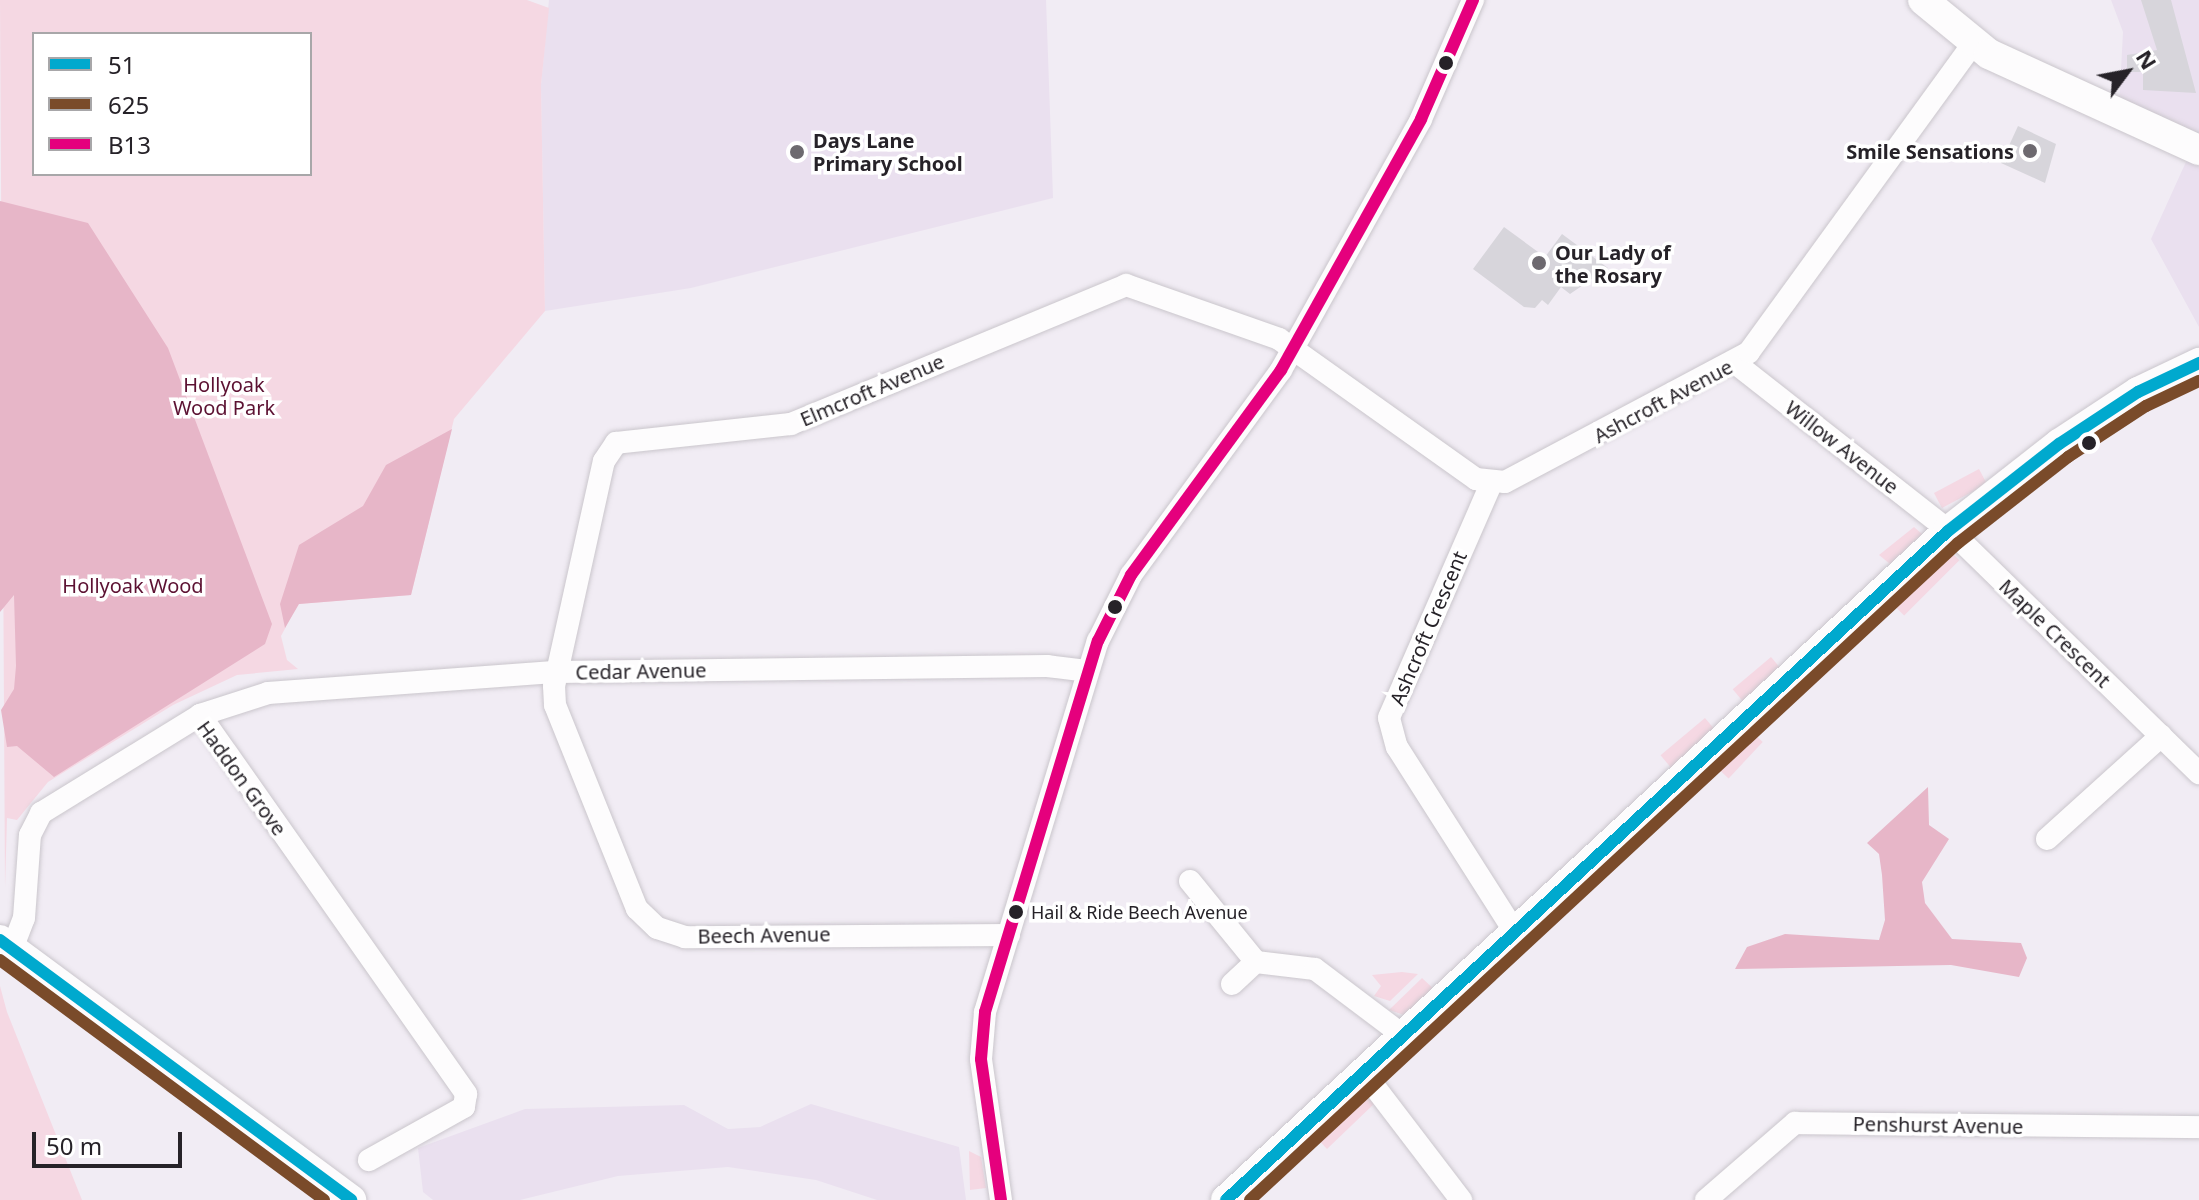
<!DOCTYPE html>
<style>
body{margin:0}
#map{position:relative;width:2199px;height:1200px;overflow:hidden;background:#f1ecf4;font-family:"Noto Sans",sans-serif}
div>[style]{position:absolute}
.built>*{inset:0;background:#eae0ef}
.green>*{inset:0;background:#f5d8e3;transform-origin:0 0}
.forest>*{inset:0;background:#e7b6c8}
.building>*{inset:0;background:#d7d5db}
.roads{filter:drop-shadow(0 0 2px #cac6cc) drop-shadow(0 0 2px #cac6cc)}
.street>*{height:22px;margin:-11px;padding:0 11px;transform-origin:11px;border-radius:11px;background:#fdfcfd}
.secondary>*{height:30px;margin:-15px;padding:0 15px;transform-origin:15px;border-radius:15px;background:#fdfcfd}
.bus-1>*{height:12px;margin:-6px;padding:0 6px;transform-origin:6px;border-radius:6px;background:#00a9ce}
.bus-2>*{height:12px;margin:-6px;padding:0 6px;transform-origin:6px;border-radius:6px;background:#7a4b2a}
.bus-3>*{height:12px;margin:-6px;padding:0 6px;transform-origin:6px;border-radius:6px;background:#e5007d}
.dots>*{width:22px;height:22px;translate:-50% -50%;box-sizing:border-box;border:4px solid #fff;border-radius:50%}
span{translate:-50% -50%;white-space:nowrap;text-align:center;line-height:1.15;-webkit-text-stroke:7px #fff;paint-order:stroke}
.bus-label{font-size:18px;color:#262228}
.left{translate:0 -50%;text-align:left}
.poi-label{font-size:20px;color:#262228;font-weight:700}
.right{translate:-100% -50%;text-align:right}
.park-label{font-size:20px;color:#5c1132}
.street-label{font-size:20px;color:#262228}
.legend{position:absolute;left:32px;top:32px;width:280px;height:144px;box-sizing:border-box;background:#fff;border:2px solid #a8a7a9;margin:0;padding:10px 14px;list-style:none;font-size:24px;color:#262228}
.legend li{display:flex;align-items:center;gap:16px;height:40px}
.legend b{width:40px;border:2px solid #a8a7a9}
.north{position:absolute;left:2087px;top:32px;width:80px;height:80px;-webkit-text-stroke:6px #fff;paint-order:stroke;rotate:58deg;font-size:22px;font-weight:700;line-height:32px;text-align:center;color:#262228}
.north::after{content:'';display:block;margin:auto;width:28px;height:36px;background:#262228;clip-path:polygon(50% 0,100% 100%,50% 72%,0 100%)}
.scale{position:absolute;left:32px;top:1132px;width:150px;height:36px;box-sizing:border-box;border:4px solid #262228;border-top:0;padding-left:10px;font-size:24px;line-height:28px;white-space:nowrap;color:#262228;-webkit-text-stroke:6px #fff;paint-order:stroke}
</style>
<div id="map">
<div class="built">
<div style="clip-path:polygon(549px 0,1046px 0,1053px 198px,691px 288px,545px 311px,541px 85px)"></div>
<div style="clip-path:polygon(2111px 0,2199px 0,2199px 327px,2151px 239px,2195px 142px,2119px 107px,2123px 32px)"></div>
<div style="clip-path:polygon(811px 1104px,959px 1147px,966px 1200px,877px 1200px,816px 1180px,728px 1167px,618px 1176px,520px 1200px,433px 1200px,423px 1192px,418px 1148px,525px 1109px,684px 1105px,728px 1129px,760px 1127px)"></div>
</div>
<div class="green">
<div style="clip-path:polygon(evenodd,0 0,527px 0,549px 8px,541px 85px,545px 311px,454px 419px,411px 595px,298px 604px,281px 636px,287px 660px,298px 669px,237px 675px,173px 705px,48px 782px,17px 820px,7px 818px,5px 888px,0 0,34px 34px,310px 34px,310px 174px,34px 174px,34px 34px)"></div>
<div style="left:1979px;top:469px;width:17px;height:51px;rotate:62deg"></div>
<div style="clip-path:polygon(1914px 527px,1922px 534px,1890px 564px,1879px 555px)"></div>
<div style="left:1948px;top:549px;width:16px;height:78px;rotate:45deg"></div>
<div style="left:1771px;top:657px;width:17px;height:50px;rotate:50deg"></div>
<div style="left:1705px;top:718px;width:17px;height:58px;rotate:50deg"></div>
<div style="left:1751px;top:731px;width:16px;height:50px;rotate:43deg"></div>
<div style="clip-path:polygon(1402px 972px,1418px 974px,1390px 1001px,1374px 996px,1381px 986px,1372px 975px)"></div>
<div style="clip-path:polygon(1422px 978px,1437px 992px,1404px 1015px,1389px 1010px)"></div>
<div style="clip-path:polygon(0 986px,7px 1012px,82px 1200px,0 1200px)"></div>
<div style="clip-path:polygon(1362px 1097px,1376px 1102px,1327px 1149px,1314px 1135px)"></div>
<div style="clip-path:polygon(969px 1151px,981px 1157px,986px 1188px,970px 1190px)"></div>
</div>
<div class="forest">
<div style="clip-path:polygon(0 201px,88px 223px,168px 348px,272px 624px,265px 644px,54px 777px,17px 746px,7px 747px,1px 710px,14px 689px,16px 666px,14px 595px,0 612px)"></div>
<div style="clip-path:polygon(452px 429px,411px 595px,299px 604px,285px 628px,280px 604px,299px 545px,363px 506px,386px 465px)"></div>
<div style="clip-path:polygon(1928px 787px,1929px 825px,1949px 839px,1922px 882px,1925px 903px,1952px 939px,2021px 943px,2027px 958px,2019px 977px,1951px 965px,1735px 969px,1747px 947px,1785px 934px,1879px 940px,1885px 920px,1882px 875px,1879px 854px,1867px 843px)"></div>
</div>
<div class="building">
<div style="clip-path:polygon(2141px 0,2171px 0,2196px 93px,2143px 90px,2143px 72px,2127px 72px,2127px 55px,2157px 50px)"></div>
<div style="clip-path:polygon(2018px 126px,2056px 144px,2045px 183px,2001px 163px)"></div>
<div style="clip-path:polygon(1504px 227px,1545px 257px,1562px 234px,1608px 268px,1570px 294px,1561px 287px,1548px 305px,1542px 300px,1535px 308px,1524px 307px,1473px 269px)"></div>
</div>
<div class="roads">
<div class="street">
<div style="left:1735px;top:363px;width:283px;rotate:38.1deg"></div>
<div style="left:1958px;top:538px;width:337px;rotate:44.3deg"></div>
<div style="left:1491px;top:484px;width:255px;rotate:113.6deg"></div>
<div style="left:1389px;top:718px;width:30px;rotate:75deg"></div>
<div style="left:1397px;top:747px;width:222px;rotate:57.5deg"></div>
<div style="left:200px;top:715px;width:71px;rotate:-17.9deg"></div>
<div style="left:268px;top:693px;width:290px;rotate:-4.2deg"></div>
<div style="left:557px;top:672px;width:490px;rotate:-0.7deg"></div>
<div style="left:1047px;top:666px;width:40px;rotate:7.1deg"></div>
<div style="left:2047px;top:839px;width:154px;rotate:-42.1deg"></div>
<div style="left:1190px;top:881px;width:104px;rotate:50.8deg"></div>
<div style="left:1009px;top:935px;width:324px;rotate:179.6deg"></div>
<div style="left:685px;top:937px;width:29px;rotate:-162deg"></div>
<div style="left:657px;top:928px;width:28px;rotate:-136deg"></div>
<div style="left:637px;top:909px;width:220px;rotate:-111.9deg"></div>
<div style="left:555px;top:705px;width:19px;rotate:-93deg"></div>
<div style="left:554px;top:686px;width:230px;rotate:-77.5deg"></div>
<div style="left:604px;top:461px;width:22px;rotate:-56deg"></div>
<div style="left:616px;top:443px;width:176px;rotate:-6.2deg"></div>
<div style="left:791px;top:424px;width:363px;rotate:-22.5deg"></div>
<div style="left:1126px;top:285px;width:162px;rotate:19.4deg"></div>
<div style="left:1279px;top:339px;width:242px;rotate:35.4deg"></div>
<div style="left:1476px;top:479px;width:29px;rotate:6deg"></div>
<div style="left:1505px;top:482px;width:276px;rotate:-28deg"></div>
<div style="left:1749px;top:352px;width:381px;rotate:-54deg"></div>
<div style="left:12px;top:949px;width:33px;rotate:-69deg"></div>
<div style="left:24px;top:918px;width:83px;rotate:-85.9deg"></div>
<div style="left:30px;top:835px;width:25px;rotate:-63deg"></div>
<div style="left:41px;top:813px;width:187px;rotate:-31.6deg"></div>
<div style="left:200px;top:715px;width:463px;rotate:54.9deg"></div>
<div style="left:466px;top:1094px;width:13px;rotate:99deg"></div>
<div style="left:464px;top:1107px;width:109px;rotate:150.8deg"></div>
<div style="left:1232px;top:984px;width:33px;rotate:-43deg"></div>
<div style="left:1256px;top:962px;width:59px;rotate:6.8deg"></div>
<div style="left:1315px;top:969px;width:111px;rotate:37deg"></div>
<div style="left:1364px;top:1073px;width:160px;rotate:52.6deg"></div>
<div style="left:1001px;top:1200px;width:142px;rotate:-98.1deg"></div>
<div style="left:981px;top:1059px;width:47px;rotate:-85.1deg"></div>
<div style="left:985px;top:1012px;width:388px;rotate:-73.1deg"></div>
<div style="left:1098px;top:641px;width:74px;rotate:-63.4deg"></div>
<div style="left:1131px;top:575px;width:254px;rotate:-53.8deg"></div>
<div style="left:1281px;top:370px;width:287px;rotate:-60.8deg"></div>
<div style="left:1421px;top:119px;width:130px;rotate:-66.4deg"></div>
<div style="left:1706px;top:1200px;width:118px;rotate:-40.9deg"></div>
<div style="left:1795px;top:1123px;width:404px;rotate:0.6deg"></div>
</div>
<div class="secondary">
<div style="left:1923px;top:0;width:85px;rotate:39.3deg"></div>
<div style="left:1989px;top:54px;width:231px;rotate:24.6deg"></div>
<div style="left:0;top:940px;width:437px;rotate:36.5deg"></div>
<div style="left:1226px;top:1200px;width:984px;rotate:-42.82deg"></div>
<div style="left:1948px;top:531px;width:141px;rotate:-38.1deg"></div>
<div style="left:2059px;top:444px;width:95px;rotate:-33.4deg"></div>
<div style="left:2138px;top:392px;width:68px;rotate:-25.4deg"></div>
</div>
</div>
<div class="bus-1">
<div style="left:0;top:940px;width:437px;rotate:36.5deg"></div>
<div style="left:1226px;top:1200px;width:984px;rotate:-42.82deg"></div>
<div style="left:1948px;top:531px;width:141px;rotate:-38.1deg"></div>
<div style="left:2059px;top:444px;width:95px;rotate:-33.4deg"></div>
<div style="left:2138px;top:392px;width:68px;rotate:-25.4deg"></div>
</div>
<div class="bus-2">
<div style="left:0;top:960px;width:403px;rotate:36.5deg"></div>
<div style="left:1250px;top:1200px;width:966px;rotate:-42.86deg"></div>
<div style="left:1958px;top:543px;width:140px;rotate:-38deg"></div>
<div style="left:2068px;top:457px;width:93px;rotate:-33.2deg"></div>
<div style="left:2146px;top:406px;width:59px;rotate:-25.3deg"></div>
</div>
<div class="bus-3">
<div style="left:1001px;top:1200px;width:142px;rotate:-98.1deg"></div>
<div style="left:981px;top:1059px;width:47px;rotate:-85.1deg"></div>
<div style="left:985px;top:1012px;width:388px;rotate:-73.1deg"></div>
<div style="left:1098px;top:641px;width:74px;rotate:-63.4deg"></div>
<div style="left:1131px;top:575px;width:254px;rotate:-53.8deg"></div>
<div style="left:1281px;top:370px;width:287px;rotate:-60.8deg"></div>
<div style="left:1421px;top:119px;width:130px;rotate:-66.4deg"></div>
</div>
<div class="dots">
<div style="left:1446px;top:63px;background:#262228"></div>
<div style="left:2030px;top:151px;background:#6d696f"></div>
<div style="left:797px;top:152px;background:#6d696f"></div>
<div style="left:1539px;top:263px;background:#6d696f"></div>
<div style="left:2089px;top:443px;background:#262228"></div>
<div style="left:1115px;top:607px;background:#262228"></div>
<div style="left:1016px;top:912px;background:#262228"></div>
</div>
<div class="bus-label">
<span class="left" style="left:1031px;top:912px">Hail &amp; Ride Beech Avenue</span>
</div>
<div class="poi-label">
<span class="left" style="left:813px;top:152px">Days Lane<br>Primary School</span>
<span class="right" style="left:2014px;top:151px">Smile Sensations</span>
<span class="left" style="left:1555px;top:264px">Our Lady of<br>the Rosary</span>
</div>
<div class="park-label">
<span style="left:224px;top:396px">Hollyoak<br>Wood Park</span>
<span style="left:133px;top:585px">Hollyoak Wood</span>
</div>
<div class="street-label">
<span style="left:872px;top:390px;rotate:-23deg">Elmcroft Avenue</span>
<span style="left:1663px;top:401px;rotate:-28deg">Ashcroft Avenue</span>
<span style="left:1842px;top:447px;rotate:38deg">Willow Avenue</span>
<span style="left:1428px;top:628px;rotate:-67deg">Ashcroft Crescent</span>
<span style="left:2055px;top:633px;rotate:44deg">Maple Crescent</span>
<span style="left:641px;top:671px;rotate:-1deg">Cedar Avenue</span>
<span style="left:242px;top:778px;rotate:54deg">Haddon Grove</span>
<span style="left:764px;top:935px;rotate:-1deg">Beech Avenue</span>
<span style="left:1938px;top:1125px;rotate:1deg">Penshurst Avenue</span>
</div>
<ul class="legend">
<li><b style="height:10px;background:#00a9ce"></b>51</li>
<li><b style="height:10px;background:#7a4b2a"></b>625</li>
<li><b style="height:10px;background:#e5007d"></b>B13</li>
</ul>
<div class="north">N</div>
<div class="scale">50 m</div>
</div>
